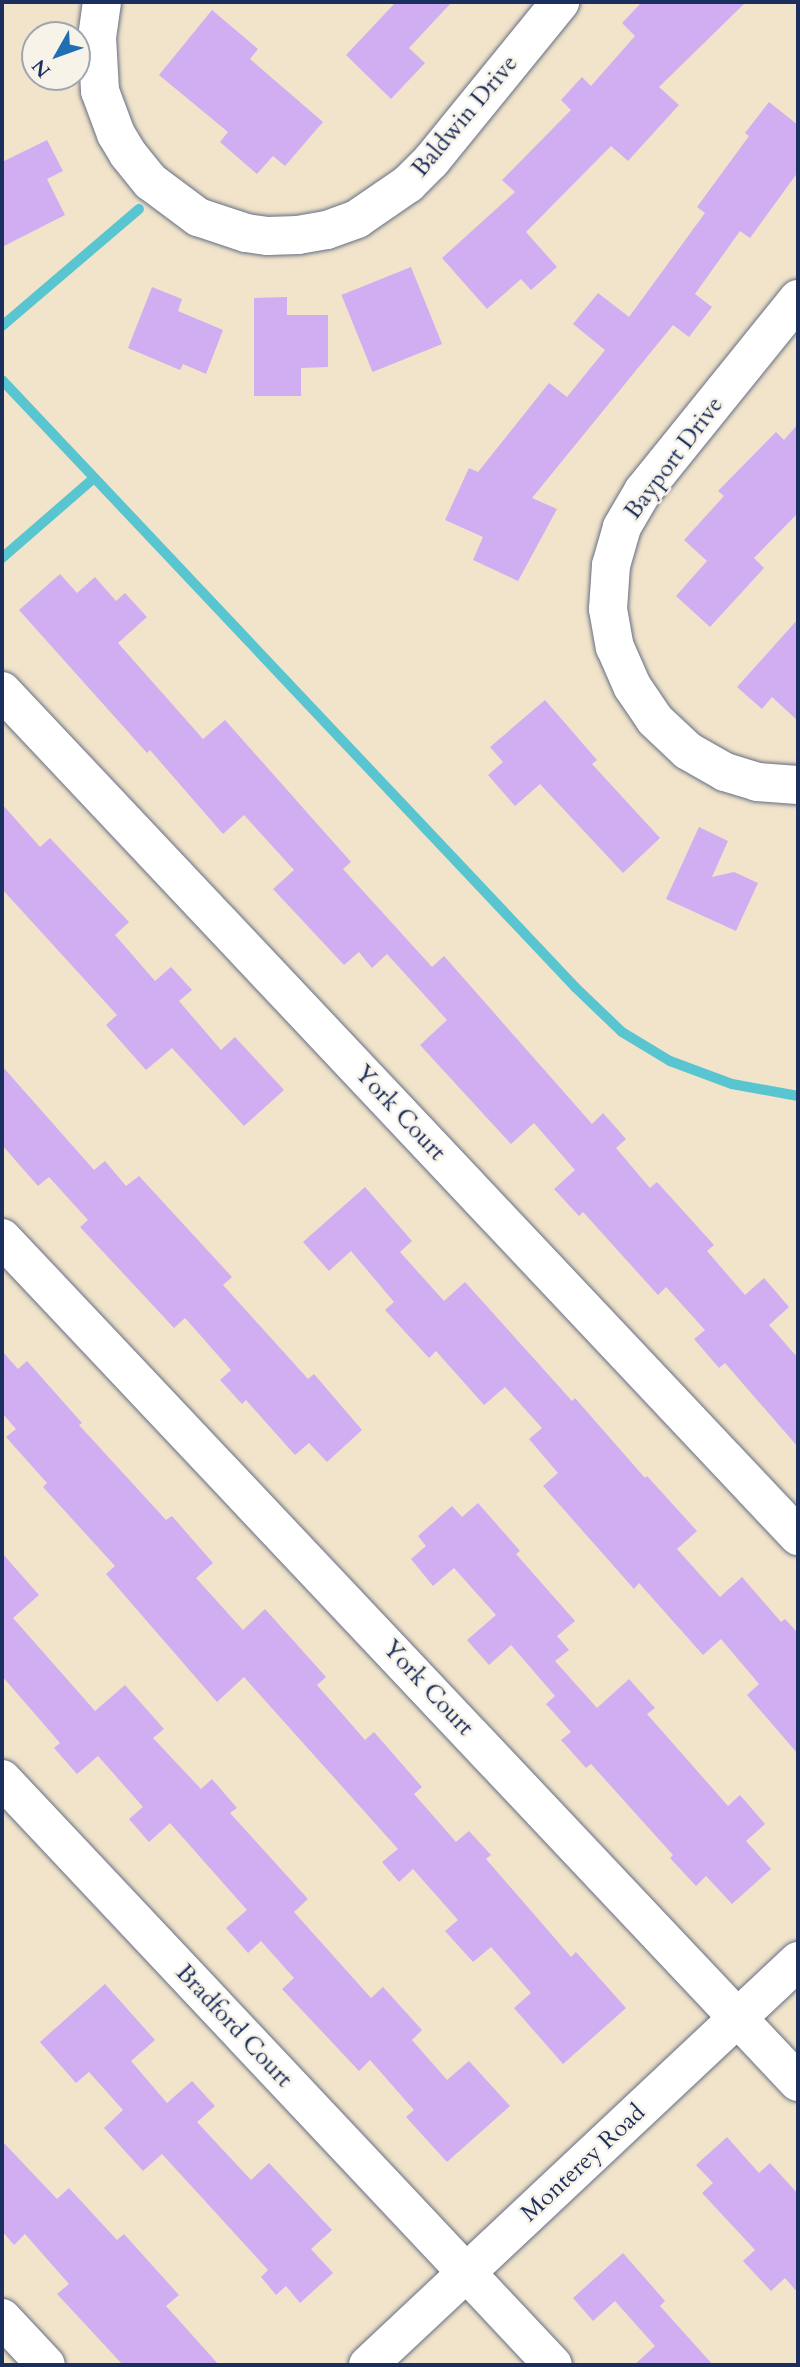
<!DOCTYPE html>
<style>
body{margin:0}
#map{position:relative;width:800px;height:2367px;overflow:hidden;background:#f1e4ca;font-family:Cardo,serif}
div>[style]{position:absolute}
.stream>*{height:10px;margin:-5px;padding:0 5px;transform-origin:5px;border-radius:5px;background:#59c5d0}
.building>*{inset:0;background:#d1aef2;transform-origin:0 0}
.roads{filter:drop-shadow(0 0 2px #666e84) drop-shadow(0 0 2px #666e84)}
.minor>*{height:38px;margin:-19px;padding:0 19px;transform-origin:19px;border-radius:19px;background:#fff}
span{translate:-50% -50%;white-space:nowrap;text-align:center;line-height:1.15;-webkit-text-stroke:5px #f7f3e8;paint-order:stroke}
.street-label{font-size:24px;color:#1b2f5e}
.frame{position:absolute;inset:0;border:4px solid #1b2f5e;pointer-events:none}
.north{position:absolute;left:21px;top:21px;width:70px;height:70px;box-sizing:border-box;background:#f7f3e8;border:2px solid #9fa5b1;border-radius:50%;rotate:230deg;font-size:19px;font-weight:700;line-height:28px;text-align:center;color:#1b2f5e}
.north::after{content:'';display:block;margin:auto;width:24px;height:32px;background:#1f6fb2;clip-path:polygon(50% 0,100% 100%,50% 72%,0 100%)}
</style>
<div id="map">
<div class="stream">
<div style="left:2px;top:326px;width:180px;rotate:-40.5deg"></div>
<div style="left:2px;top:380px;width:835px;rotate:46.65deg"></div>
<div style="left:575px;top:987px;width:65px;rotate:43.8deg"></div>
<div style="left:622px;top:1032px;width:56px;rotate:31.1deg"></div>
<div style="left:670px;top:1061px;width:66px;rotate:20.4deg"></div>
<div style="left:732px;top:1084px;width:67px;rotate:10.3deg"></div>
<div style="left:2px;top:558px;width:122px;rotate:-41deg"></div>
</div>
<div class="building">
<div style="clip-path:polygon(396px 2px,452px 2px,409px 48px,425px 63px,391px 99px,346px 55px)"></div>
<div style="clip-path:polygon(642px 2px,746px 2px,659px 87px,679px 105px,628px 161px,611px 146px,526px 232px,557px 267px,531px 290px,521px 279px,487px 309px,442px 258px,515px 192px,502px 180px,571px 110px,561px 100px,582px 77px,591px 86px,635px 36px,622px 23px)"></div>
<div style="clip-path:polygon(212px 10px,258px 49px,250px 59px,323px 122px,285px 166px,273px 156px,257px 174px,220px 142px,228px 132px,159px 75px)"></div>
<div style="clip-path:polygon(769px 102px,798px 125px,798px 172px,750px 238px,740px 231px,695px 294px,712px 307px,689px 337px,673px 325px,532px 498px,557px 509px,518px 581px,473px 560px,483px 537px,445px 520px,469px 468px,478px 472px,549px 383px,567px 397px,605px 350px,573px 324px,598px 293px,629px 317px,705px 213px,697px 207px,749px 136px,745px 133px)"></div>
<div style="clip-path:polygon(47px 140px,63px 171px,47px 179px,65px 215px,2px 247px,2px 162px)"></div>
<div style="left:411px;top:267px;width:83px;height:75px;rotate:68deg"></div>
<div style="clip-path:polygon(152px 287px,182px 299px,178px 311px,223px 330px,206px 374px,183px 364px,180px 370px,128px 348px)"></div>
<div style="clip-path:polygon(287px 297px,287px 315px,328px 315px,328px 367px,301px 368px,301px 396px,254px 396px,254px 298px)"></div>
<div style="clip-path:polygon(798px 424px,798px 513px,754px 558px,764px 568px,710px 627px,676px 596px,707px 561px,684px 540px,724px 496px,718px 491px,776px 432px,784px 440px)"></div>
<div style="clip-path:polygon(60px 574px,77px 593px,95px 577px,116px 601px,125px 593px,147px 617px,118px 643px,203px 739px,225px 720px,351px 862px,343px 869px,432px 967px,444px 956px,592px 1124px,603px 1113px,626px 1139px,616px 1148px,650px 1188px,657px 1182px,714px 1245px,707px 1251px,745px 1295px,764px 1278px,789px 1307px,769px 1325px,798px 1358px,798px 1447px,725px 1363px,719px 1368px,694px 1339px,705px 1330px,666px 1287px,658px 1295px,583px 1212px,579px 1216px,554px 1189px,575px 1170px,534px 1123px,511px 1144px,420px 1045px,447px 1020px,387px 954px,372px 968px,359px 952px,344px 965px,273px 889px,294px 870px,244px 815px,223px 834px,150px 750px,147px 753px,19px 610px)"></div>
<div style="clip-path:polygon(798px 619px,798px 721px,772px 697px,762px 709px,737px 687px)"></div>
<div style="clip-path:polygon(545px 700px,597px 760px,592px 764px,660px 838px,623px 873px,540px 784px,515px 806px,488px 775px,503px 762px,490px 747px)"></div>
<div style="clip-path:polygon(2px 804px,40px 847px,50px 838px,129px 922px,115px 935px,155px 981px,171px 967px,192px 990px,179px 1001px,221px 1050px,235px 1037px,284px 1090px,244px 1126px,172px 1048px,146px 1070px,106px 1025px,117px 1015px,2px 889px)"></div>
<div style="clip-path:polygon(699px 827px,728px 841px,712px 877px,734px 872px,758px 883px,736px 931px,666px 899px)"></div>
<div style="clip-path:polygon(2px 1066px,94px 1170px,105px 1161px,126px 1186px,139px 1176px,232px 1277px,223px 1285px,308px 1379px,314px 1374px,362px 1430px,327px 1462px,309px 1443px,295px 1455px,246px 1400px,242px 1404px,220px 1380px,231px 1370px,185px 1318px,174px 1328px,80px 1227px,88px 1220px,49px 1177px,38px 1186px,2px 1145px)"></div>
<div style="clip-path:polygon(365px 1187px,412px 1241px,400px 1252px,444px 1301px,465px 1282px,572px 1401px,575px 1398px,645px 1478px,647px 1476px,697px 1531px,677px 1549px,720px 1597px,742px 1577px,781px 1622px,785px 1619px,798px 1633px,798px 1754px,747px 1695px,759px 1684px,721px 1639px,703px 1655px,639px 1583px,634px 1589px,543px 1486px,558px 1473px,529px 1439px,542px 1428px,505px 1387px,484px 1405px,436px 1351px,429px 1358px,385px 1310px,394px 1302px,351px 1251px,329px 1271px,303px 1242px)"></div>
<div style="clip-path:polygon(2px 1351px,18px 1369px,27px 1361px,82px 1423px,79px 1425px,166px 1520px,172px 1516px,213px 1563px,196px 1578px,243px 1630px,265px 1609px,326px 1677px,317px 1685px,365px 1740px,374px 1732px,422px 1787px,414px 1794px,456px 1842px,469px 1831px,491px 1855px,486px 1859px,571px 1957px,576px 1952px,626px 2008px,563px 2064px,514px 2008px,531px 1993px,491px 1947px,473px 1962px,445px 1931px,458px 1920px,413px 1869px,399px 1882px,382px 1862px,398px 1849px,244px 1677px,217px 1702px,106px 1574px,115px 1566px,43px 1487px,47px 1483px,6px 1437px,16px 1429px,2px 1413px)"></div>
<div style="clip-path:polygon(478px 1503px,520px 1551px,516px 1554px,575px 1621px,557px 1636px,569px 1650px,555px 1661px,597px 1708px,629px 1679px,655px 1708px,647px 1714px,728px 1806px,740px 1795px,765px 1824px,746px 1841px,771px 1869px,732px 1904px,706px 1876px,696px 1886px,670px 1858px,673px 1855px,591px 1764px,586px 1768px,561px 1740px,571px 1732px,546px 1704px,555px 1696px,511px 1645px,489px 1665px,467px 1640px,496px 1615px,454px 1568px,433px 1586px,411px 1559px,426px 1546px,418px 1536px,452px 1506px,462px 1517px)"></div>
<div style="clip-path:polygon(2px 1553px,39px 1595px,13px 1618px,95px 1711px,125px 1685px,164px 1729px,153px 1738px,201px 1789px,212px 1779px,237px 1808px,230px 1813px,308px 1899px,294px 1912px,371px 1998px,383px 1987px,422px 2030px,412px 2040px,447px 2080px,469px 2061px,510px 2106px,447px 2162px,406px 2117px,414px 2110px,370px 2060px,359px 2071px,282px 1989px,294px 1978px,261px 1941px,248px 1953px,226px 1928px,247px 1910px,170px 1823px,149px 1842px,129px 1819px,143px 1807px,98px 1756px,77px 1774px,54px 1748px,60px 1743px,2px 1676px)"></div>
<div style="clip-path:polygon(105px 1984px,155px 2040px,131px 2061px,167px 2103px,192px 2081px,215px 2106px,197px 2122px,251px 2180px,269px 2163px,332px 2230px,311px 2249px,333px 2273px,300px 2303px,286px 2286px,276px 2295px,261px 2277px,268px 2270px,162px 2154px,143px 2171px,104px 2128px,123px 2110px,89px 2072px,76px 2083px,40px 2042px)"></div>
<div style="clip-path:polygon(727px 2137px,759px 2173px,770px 2163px,798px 2194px,798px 2293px,785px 2278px,771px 2291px,743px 2261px,755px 2250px,702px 2193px,713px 2183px,696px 2165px)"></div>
<div style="clip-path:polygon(2px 2141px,57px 2199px,69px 2188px,117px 2240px,124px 2234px,179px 2295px,166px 2306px,219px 2365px,123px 2365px,57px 2294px,69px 2284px,25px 2234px,14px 2245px,2px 2231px)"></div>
<div style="clip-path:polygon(623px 2253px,665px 2301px,660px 2306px,713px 2365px,634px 2365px,655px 2346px,615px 2301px,593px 2321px,573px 2298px)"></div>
</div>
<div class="roads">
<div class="minor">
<div style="left:102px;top:2px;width:35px;rotate:98deg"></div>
<div style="left:97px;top:37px;width:54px;rotate:86.8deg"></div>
<div style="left:100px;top:91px;width:46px;rotate:69.6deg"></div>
<div style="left:116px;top:134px;width:23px;rotate:59deg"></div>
<div style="left:128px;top:154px;width:36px;rotate:51deg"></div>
<div style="left:151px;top:182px;width:59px;rotate:36.7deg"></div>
<div style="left:198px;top:217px;width:51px;rotate:18.4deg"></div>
<div style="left:246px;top:233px;width:22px;rotate:8deg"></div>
<div style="left:268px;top:236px;width:30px;rotate:-2deg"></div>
<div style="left:298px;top:235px;width:29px;rotate:-10deg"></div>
<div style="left:327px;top:230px;width:32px;rotate:-20deg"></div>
<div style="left:357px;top:219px;width:62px;rotate:-34.5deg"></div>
<div style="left:408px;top:184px;width:33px;rotate:-45deg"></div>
<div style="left:431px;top:161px;width:205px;rotate:-50.9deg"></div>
<div style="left:798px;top:299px;width:247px;rotate:128.9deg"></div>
<div style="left:643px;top:491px;width:42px;rotate:120.3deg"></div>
<div style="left:622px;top:527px;width:40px;rotate:106deg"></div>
<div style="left:611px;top:565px;width:44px;rotate:93.9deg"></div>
<div style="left:608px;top:609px;width:39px;rotate:80deg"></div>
<div style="left:615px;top:647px;width:43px;rotate:66.4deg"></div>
<div style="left:632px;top:686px;width:41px;rotate:55.9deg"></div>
<div style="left:655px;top:720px;width:45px;rotate:43.2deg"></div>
<div style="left:688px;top:751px;width:43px;rotate:29.6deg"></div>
<div style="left:725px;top:772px;width:34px;rotate:17deg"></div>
<div style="left:757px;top:782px;width:41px;rotate:4.2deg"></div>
<div style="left:2px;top:691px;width:1161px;rotate:46.71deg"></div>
<div style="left:2px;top:1238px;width:1160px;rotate:46.68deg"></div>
<div style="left:2px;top:1779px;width:804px;rotate:46.76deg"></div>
<div style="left:2px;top:2318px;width:64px;rotate:46.9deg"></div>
<div style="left:368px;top:2365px;width:590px;rotate:-43.21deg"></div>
</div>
</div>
<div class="street-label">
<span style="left:465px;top:116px;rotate:-50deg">Baldwin Drive</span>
<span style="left:674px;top:458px;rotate:-53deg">Bayport Drive</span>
<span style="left:400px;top:1113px;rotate:47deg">York Court</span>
<span style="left:428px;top:1688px;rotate:47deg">York Court</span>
<span style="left:234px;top:2026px;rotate:47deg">Bradford Court</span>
<span style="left:583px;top:2163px;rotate:-43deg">Monterey Road</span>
</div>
<div class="frame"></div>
<div class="north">N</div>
</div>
